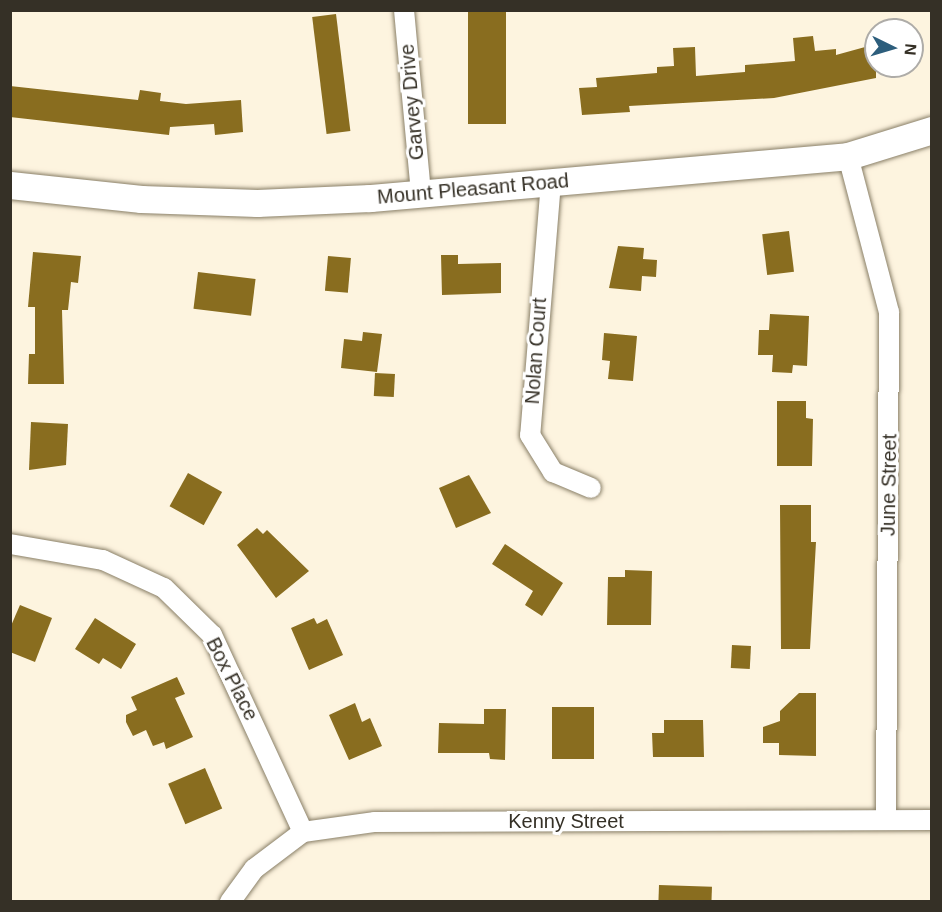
<!DOCTYPE html>
<style>
body{margin:0}
#map{position:relative;width:942px;height:912px;overflow:hidden;background:#fdf4df;font-family:Arial,sans-serif}
div>[style]{position:absolute}
.building>*{inset:0;background:#896d1f;transform-origin:0 0}
.roads{filter:drop-shadow(0 0 2px #897f67) drop-shadow(0 0 2px #897f67)}
.street>*{height:20px;margin:-10px;padding:0 10px;transform-origin:10px;border-radius:10px;background:#fff}
.secondary>*{height:27px;margin:-13.5px;padding:0 13.5px;transform-origin:13.5px;border-radius:13.5px;background:#fff}
span{translate:-50% -50%;white-space:nowrap;text-align:center;line-height:1.15;-webkit-text-stroke:6px #fff;paint-order:stroke}
.street-label{font-size:20px;color:#353026}
.frame{position:absolute;inset:0;border:12px solid #353026;pointer-events:none}
.north{position:absolute;left:864px;top:18px;width:60px;height:60px;box-sizing:border-box;background:#fff;border:2px solid #aeaca8;border-radius:50%;rotate:95deg;font-size:16px;font-weight:700;line-height:24px;text-align:center;color:#353026}
.north::after{content:'';display:block;margin:auto;width:21px;height:27px;background:#2d5e7c;clip-path:polygon(50% 0,100% 100%,50% 72%,0 100%)}
</style>
<div id="map">
<div class="building">
<div style="left:468px;top:10px;width:38px;height:114px"></div>
<div style="left:336px;top:14px;width:118px;height:24px;rotate:83deg"></div>
<div style="clip-path:polygon(813px 36px,815px 51px,836px 49px,836px 55px,876px 44px,876px 78px,774px 98px,629px 106px,630px 112px,582px 115px,579px 88px,597px 87px,596px 78px,657px 73px,657px 67px,674px 66px,673px 48px,695px 47px,696px 76px,745px 72px,745px 65px,795px 61px,793px 38px)"></div>
<div style="clip-path:polygon(10px 86px,138px 100px,140px 90px,161px 93px,160px 101px,186px 104px,241px 100px,243px 132px,215px 135px,214px 124px,170px 127px,169px 135px,10px 117px)"></div>
<div style="left:789px;top:231px;width:41px;height:27px;rotate:83deg"></div>
<div style="clip-path:polygon(618px 246px,644px 248px,643px 259px,657px 260px,656px 277px,642px 276px,641px 291px,609px 288px)"></div>
<div style="clip-path:polygon(33px 252px,81px 256px,78px 283px,71px 282px,68px 310px,62px 310px,64px 384px,28px 384px,29px 354px,35px 354px,35px 307px,28px 307px)"></div>
<div style="clip-path:polygon(441px 255px,458px 255px,458px 264px,501px 263px,501px 293px,442px 295px)"></div>
<div style="left:328px;top:256px;width:23px;height:35px;rotate:5deg"></div>
<div style="left:198px;top:272px;width:58px;height:37px;rotate:7deg"></div>
<div style="clip-path:polygon(770px 314px,809px 316px,807px 366px,793px 365px,792px 373px,772px 372px,773px 355px,758px 355px,759px 330px,769px 330px)"></div>
<div style="clip-path:polygon(363px 332px,382px 334px,377px 372px,341px 368px,344px 339px,362px 341px)"></div>
<div style="clip-path:polygon(604px 333px,637px 336px,633px 381px,608px 379px,610px 361px,602px 360px)"></div>
<div style="left:375px;top:373px;width:20px;height:23px;rotate:3deg"></div>
<div style="clip-path:polygon(777px 401px,806px 401px,806px 418px,813px 419px,812px 466px,777px 466px)"></div>
<div style="clip-path:polygon(31px 422px,68px 424px,66px 465px,29px 470px)"></div>
<div style="left:188px;top:473px;width:39px;height:38px;rotate:29deg"></div>
<div style="clip-path:polygon(469px 475px,491px 513px,456px 528px,439px 488px)"></div>
<div style="clip-path:polygon(780px 505px,811px 505px,811px 542px,816px 542px,810px 649px,781px 649px)"></div>
<div style="clip-path:polygon(257px 528px,263px 534px,267px 530px,309px 571px,276px 598px,237px 545px)"></div>
<div style="clip-path:polygon(505px 544px,563px 583px,542px 616px,525px 605px,533px 591px,492px 564px)"></div>
<div style="clip-path:polygon(625px 570px,652px 571px,651px 625px,607px 625px,608px 577px,625px 577px)"></div>
<div style="clip-path:polygon(20px 605px,52px 618px,35px 662px,10px 652px,10px 628px)"></div>
<div style="clip-path:polygon(95px 618px,136px 644px,121px 669px,103px 658px,99px 664px,75px 649px)"></div>
<div style="clip-path:polygon(314px 618px,317px 624px,327px 619px,343px 655px,309px 670px,291px 628px)"></div>
<div style="left:732px;top:645px;width:19px;height:23px;rotate:3deg"></div>
<div style="clip-path:polygon(177px 677px,185px 694px,175px 698px,193px 737px,166px 749px,164px 742px,153px 746px,146px 730px,133px 736px,126px 722px,126px 715px,137px 710px,131px 697px)"></div>
<div style="clip-path:polygon(799px 693px,816px 693px,816px 756px,779px 755px,779px 743px,763px 743px,763px 727px,780px 721px,780px 711px)"></div>
<div style="clip-path:polygon(355px 703px,362px 722px,370px 718px,382px 746px,349px 760px,329px 715px)"></div>
<div style="left:552px;top:707px;width:42px;height:52px"></div>
<div style="clip-path:polygon(484px 709px,506px 709px,505px 760px,490px 759px,489px 753px,438px 753px,439px 723px,484px 724px)"></div>
<div style="clip-path:polygon(664px 720px,703px 720px,704px 757px,653px 757px,652px 733px,664px 733px)"></div>
<div style="left:205px;top:768px;width:44px;height:40px;rotate:67deg"></div>
<div style="left:659px;top:885px;width:53px;height:17px;rotate:2deg"></div>
</div>
<div class="roads">
<div class="street">
<div style="left:404px;top:10px;width:184px;rotate:84.7deg"></div>
<div style="left:848px;top:156px;width:161px;rotate:75.3deg"></div>
<div style="left:889px;top:312px;width:507px;rotate:90.34deg"></div>
<div style="left:551px;top:182px;width:254px;rotate:94.7deg"></div>
<div style="left:530px;top:435px;width:44px;rotate:58.1deg"></div>
<div style="left:553px;top:472px;width:41px;rotate:22.8deg"></div>
<div style="left:10px;top:544px;width:94px;rotate:9.8deg"></div>
<div style="left:103px;top:560px;width:67px;rotate:24.7deg"></div>
<div style="left:164px;top:588px;width:67px;rotate:44.4deg"></div>
<div style="left:212px;top:635px;width:217px;rotate:65.2deg"></div>
<div style="left:230px;top:902px;width:41px;rotate:-54deg"></div>
<div style="left:254px;top:869px;width:61px;rotate:-37.1deg"></div>
<div style="left:303px;top:832px;width:73px;rotate:-7.9deg"></div>
<div style="left:375px;top:822px;width:557px;rotate:-0.21deg"></div>
</div>
<div class="secondary">
<div style="left:10px;top:185px;width:132px;rotate:6.1deg"></div>
<div style="left:141px;top:199px;width:116px;rotate:2deg"></div>
<div style="left:257px;top:203px;width:113px;rotate:-2.5deg"></div>
<div style="left:370px;top:198px;width:480px;rotate:-5deg"></div>
<div style="left:848px;top:156px;width:88px;rotate:-17.2deg"></div>
</div>
</div>
<div class="street-label">
<span style="left:412px;top:102px;rotate:-95deg">Garvey Drive</span>
<span style="left:473px;top:189px;rotate:-5deg">Mount Pleasant Road</span>
<span style="left:536px;top:351px;rotate:-86deg">Nolan Court</span>
<span style="left:889px;top:485px;rotate:-89deg">June Street</span>
<span style="left:232px;top:679px;rotate:63deg">Box Place</span>
<span style="left:566px;top:821px">Kenny Street</span>
</div>
<div class="frame"></div>
<div class="north">N</div>
</div>
